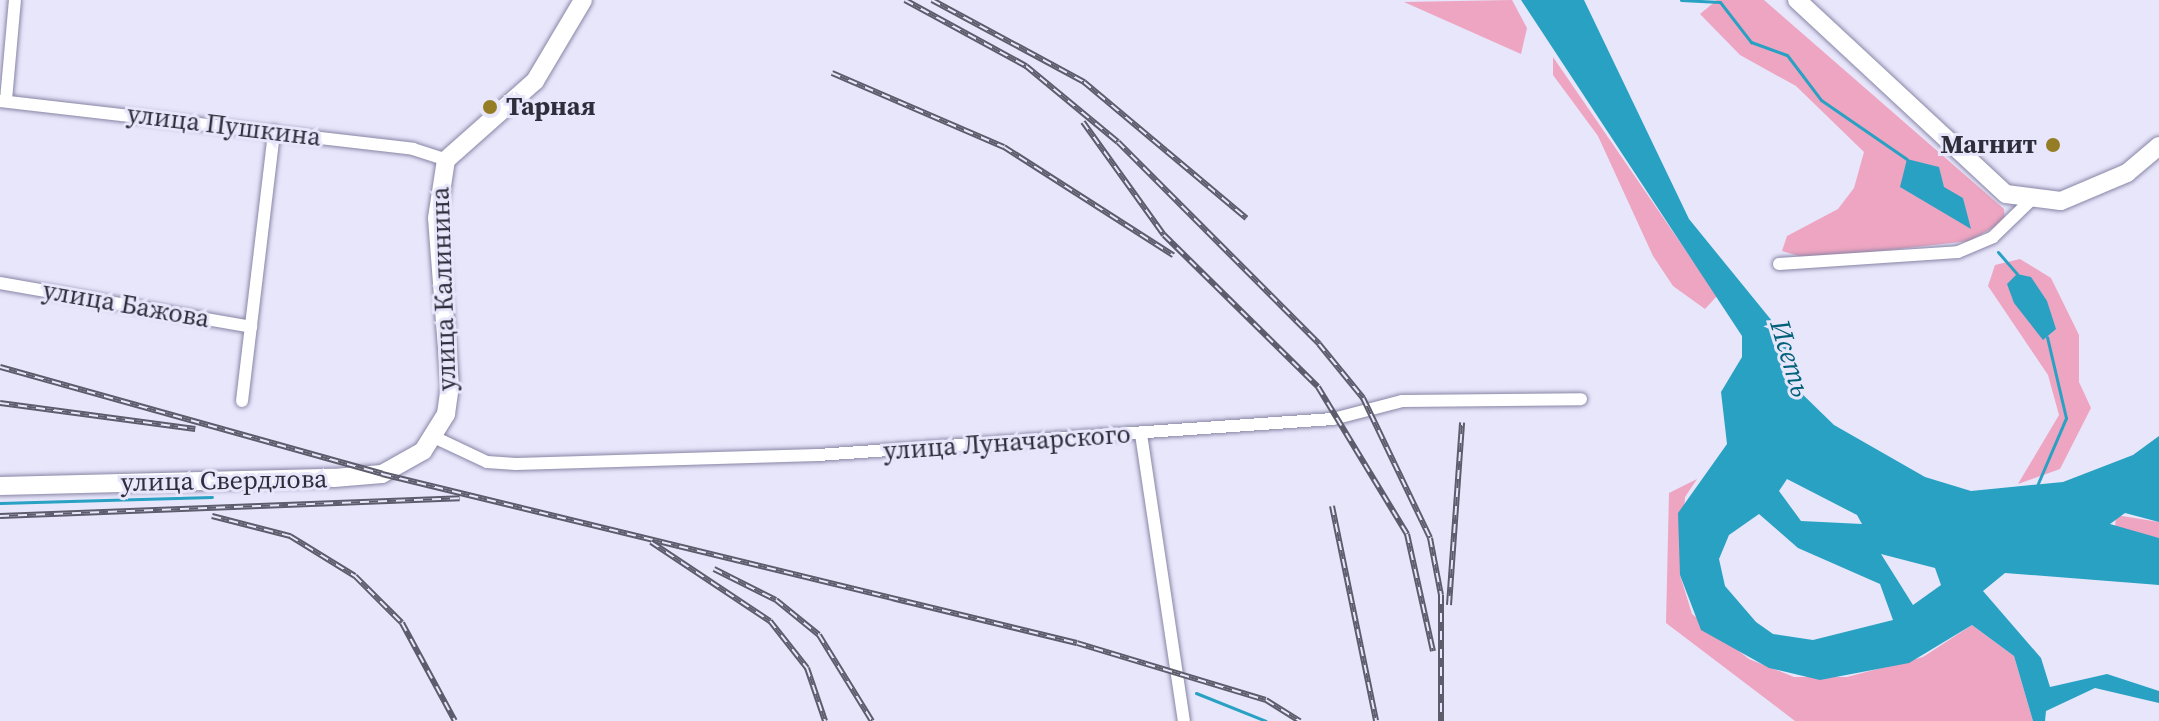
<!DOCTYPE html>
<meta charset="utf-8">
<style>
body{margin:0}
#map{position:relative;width:2159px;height:721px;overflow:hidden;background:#e7e6fb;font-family:"Source Serif 4",serif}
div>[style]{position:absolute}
.green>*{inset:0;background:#eea5c1}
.water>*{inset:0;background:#28a1c3}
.stream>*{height:3px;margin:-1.5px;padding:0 1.5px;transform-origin:1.5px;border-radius:1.5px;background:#28a1c3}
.roads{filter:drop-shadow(0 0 2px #8785a5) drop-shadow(0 0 2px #8785a5)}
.minor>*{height:12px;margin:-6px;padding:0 6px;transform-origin:6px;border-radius:6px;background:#fff}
.secondary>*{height:18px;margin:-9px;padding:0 9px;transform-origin:9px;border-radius:9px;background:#fff}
.rail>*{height:6px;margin-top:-3px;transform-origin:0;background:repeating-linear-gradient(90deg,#e7e6fb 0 9px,#5d5c6c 0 18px);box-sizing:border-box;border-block:2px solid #5d5c6c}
.dots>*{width:22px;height:22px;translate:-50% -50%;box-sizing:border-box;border:4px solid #e7e6fb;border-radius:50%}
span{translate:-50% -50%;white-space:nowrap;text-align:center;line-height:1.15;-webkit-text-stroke:6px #e7e6fb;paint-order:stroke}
.poi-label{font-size:26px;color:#2e2d3b;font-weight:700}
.left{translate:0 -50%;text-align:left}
.right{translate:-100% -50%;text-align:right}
.street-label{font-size:26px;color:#2e2d3b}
.water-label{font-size:28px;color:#006179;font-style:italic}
</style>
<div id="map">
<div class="green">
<div style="clip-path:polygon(1512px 0,1527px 28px,1521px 54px,1404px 2px)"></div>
<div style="clip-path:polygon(evenodd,1717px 0,1764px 0,2004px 209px,2005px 221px,1969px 241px,1809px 259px,1782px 251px,1787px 236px,1838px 209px,1854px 188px,1864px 152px,1796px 86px,1740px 55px,1700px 14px,1717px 0,1909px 174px,1963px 198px,1969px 227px,1901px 187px,1909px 174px)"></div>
<div style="clip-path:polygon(1553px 57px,1717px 296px,1705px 309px,1673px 286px,1653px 256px,1598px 136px,1553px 75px)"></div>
<div style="clip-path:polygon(2020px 259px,2051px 278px,2079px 335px,2079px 382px,2091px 408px,2060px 469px,2018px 484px,2059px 415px,2048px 375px,1988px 286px,1995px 265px)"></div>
<div style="clip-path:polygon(1697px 479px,1685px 497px,1680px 575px,1692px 614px,1749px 659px,1794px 677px,1847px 677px,1923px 657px,1972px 625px,2014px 656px,2033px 721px,1795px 721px,1666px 623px,1669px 493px)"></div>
<div style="clip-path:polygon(2116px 515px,2159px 522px,2159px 538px,2115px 529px)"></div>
</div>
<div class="water">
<div style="clip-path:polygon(evenodd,1521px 0,1584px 0,1689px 219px,1785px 337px,1796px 388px,1834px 425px,1925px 477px,1971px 491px,2063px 482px,2133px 455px,2159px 436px,2159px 522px,2125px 513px,2110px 524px,2159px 538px,2159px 585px,2005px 573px,1983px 591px,2041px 658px,2050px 687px,2107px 674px,2159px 691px,2159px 703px,2095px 688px,2046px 711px,2045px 721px,2033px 721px,2014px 656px,1972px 625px,1909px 663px,1820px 680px,1769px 668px,1701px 630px,1680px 575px,1678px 513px,1727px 444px,1721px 392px,1742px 357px,1742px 336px,1521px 0,1787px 479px,1857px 515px,1862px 524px,1801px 521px,1779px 491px,1787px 479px,1521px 0,1759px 514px,1798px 548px,1880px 584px,1893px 620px,1813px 640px,1773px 634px,1756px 622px,1725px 586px,1719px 559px,1729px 535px,1759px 514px,1521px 0,1881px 554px,1935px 568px,1941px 585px,1913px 605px,1881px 554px)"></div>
<div style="clip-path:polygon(1907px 159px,1939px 167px,1944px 187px,1963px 198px,1971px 229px,1900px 187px)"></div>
<div style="clip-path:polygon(2017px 274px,2031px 277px,2047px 301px,2056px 329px,2043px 340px,2014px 303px,2007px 284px)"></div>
</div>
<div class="stream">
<div style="left:1681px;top:0;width:39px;rotate:3deg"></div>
<div style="left:1720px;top:2px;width:51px;rotate:52.2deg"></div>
<div style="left:1751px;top:42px;width:38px;rotate:20deg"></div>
<div style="left:1787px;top:55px;width:56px;rotate:52.9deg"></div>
<div style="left:1821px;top:100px;width:104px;rotate:34.5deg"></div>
<div style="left:1998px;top:252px;width:29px;rotate:49deg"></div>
<div style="left:2036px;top:488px;width:76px;rotate:-66.8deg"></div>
<div style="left:2066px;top:418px;width:83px;rotate:-103.2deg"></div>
<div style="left:0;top:503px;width:212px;rotate:-1.6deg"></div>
<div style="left:1196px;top:693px;width:75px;rotate:21.8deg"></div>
</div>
<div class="roads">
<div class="minor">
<div style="left:6px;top:100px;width:100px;rotate:-84.9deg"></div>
<div style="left:0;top:101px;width:416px;rotate:6.6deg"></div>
<div style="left:413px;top:149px;width:35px;rotate:18deg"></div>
<div style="left:1779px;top:264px;width:179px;rotate:-3.8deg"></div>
<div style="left:1958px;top:252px;width:38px;rotate:-23deg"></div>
<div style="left:1993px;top:237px;width:50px;rotate:-44.2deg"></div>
<div style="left:0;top:283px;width:255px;rotate:9.9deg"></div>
<div style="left:242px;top:401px;width:272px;rotate:-83.2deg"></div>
<div style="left:1141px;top:434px;width:290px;rotate:81.5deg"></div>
<div style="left:436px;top:438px;width:56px;rotate:25.2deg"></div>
<div style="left:487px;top:462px;width:29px;rotate:4deg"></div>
<div style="left:516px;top:464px;width:302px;rotate:-1.7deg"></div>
<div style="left:818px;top:455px;width:516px;rotate:-4deg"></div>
<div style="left:1333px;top:419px;width:71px;rotate:-14.6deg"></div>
<div style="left:1402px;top:401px;width:179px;rotate:-0.6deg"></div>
</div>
<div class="secondary">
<div style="left:1797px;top:0;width:285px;rotate:42.9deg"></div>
<div style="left:2006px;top:194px;width:55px;rotate:7.3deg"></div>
<div style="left:2061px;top:201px;width:72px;rotate:-23deg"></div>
<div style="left:2127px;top:173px;width:42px;rotate:-40.2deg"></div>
<div style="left:0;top:486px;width:334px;rotate:-1.4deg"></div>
<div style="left:334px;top:478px;width:48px;rotate:-4.8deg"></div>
<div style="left:382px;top:474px;width:47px;rotate:-29.3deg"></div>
<div style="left:423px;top:451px;width:44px;rotate:-58.1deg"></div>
<div style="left:446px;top:414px;width:27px;rotate:-82deg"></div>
<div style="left:450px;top:387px;width:169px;rotate:-94.4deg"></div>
<div style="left:437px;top:218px;width:59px;rotate:-81.2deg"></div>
<div style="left:446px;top:160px;width:119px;rotate:-41.6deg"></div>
<div style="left:535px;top:81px;width:94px;rotate:-59.3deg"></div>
</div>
</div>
<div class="rail">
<div style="left:905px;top:0;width:138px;rotate:28.6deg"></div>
<div style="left:1026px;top:66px;width:119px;rotate:39.6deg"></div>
<div style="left:1118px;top:142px;width:285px;rotate:45.1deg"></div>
<div style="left:1319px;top:344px;width:70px;rotate:50.8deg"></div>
<div style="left:1363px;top:398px;width:155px;rotate:64.4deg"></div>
<div style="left:1430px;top:538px;width:58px;rotate:79.1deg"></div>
<div style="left:1441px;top:595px;width:126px;rotate:90deg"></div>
<div style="left:932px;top:0;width:173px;rotate:28.3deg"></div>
<div style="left:1084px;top:82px;width:212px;rotate:40deg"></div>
<div style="left:832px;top:73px;width:187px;rotate:23.3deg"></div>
<div style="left:1004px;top:147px;width:201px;rotate:32.6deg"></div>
<div style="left:1083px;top:122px;width:139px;rotate:54.4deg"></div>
<div style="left:1164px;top:235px;width:216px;rotate:44.6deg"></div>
<div style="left:1318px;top:387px;width:172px;rotate:58.8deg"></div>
<div style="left:1407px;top:534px;width:120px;rotate:77.5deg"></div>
<div style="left:0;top:367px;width:397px;rotate:15.6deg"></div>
<div style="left:382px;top:474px;width:715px;rotate:13.67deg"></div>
<div style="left:1077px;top:643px;width:197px;rotate:16.8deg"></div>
<div style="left:1266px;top:700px;width:40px;rotate:32deg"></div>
<div style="left:0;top:403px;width:197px;rotate:7.6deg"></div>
<div style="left:1332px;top:506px;width:219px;rotate:78.4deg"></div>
<div style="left:0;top:516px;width:460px;rotate:-2.2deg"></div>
<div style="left:212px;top:516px;width:81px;rotate:14.4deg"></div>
<div style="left:290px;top:536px;width:76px;rotate:31.6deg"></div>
<div style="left:355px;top:576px;width:66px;rotate:45deg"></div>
<div style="left:402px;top:623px;width:111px;rotate:61.6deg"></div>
<div style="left:651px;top:542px;width:143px;rotate:33.6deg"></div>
<div style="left:770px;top:621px;width:60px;rotate:51.8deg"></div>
<div style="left:807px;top:668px;width:56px;rotate:71.2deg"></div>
<div style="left:714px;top:569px;width:69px;rotate:26.6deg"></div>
<div style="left:776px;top:600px;width:55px;rotate:39.1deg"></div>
<div style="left:819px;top:635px;width:101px;rotate:58.4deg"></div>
<div style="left:1449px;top:605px;width:183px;rotate:-85.9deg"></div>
</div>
<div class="dots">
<div style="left:490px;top:107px;background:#947d24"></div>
<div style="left:2053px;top:145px;background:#947d24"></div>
</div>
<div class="poi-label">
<span class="left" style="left:506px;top:107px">Тарная</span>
<span class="right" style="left:2037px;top:145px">Магнит</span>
</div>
<div class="street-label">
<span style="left:224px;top:126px;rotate:7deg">улица Пушкина</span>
<span style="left:444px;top:289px;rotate:-92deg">улица Калинина</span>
<span style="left:126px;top:305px;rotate:10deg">улица Бажова</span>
<span style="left:1007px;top:443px;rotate:-4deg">улица Луначарского</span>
<span style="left:224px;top:481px;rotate:-1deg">улица Свердлова</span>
</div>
<div class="water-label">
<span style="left:1791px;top:358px;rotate:73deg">Исеть</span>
</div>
</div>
